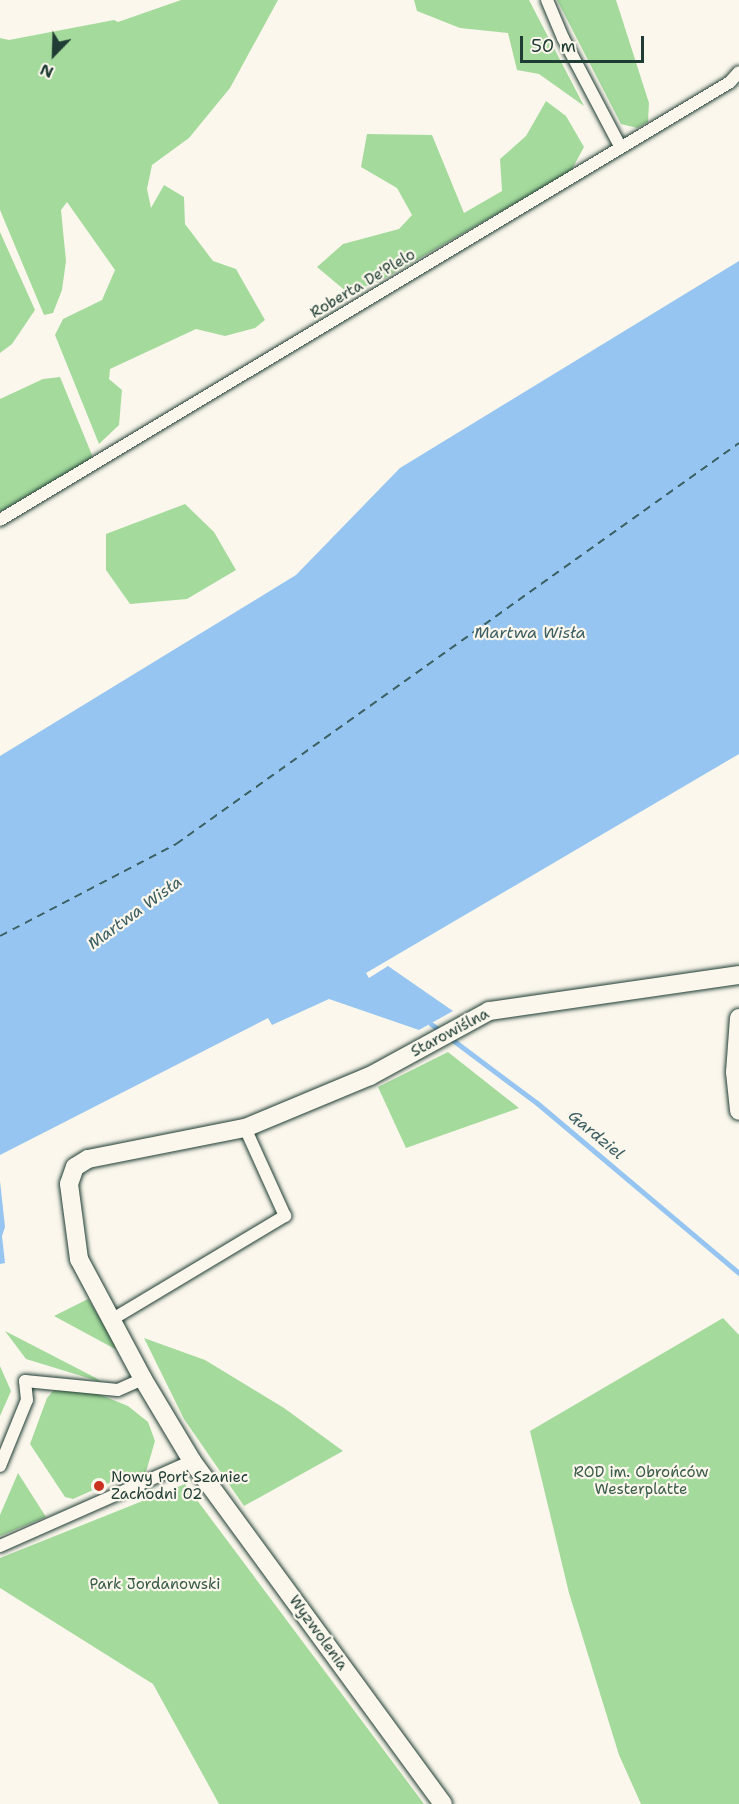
<!DOCTYPE html>
<meta charset="utf-8">
<style>
body{margin:0}
#map{position:relative;width:739px;height:1804px;overflow:hidden;background:#fbf7ec;font-family:"Shantell Sans",sans-serif}
div>[style]{position:absolute}
.green>*{inset:0;background:#a5da9d}
.water>*{inset:0;background:#95c5f0}
.stream>*{height:5px;margin:-2.5px;padding:0 2.5px;transform-origin:2.5px;border-radius:2.5px;background:#95c5f0}
.ferry>*{height:1.5px;margin-top:-0.75px;transform-origin:0;background:repeating-linear-gradient(90deg,#3c5f63 0 8px,transparent 0 14px)}
.roads{filter:drop-shadow(0 0 2px #1f3d34) drop-shadow(0 0 2px #1f3d34)}
.street>*{height:12px;margin:-6px;padding:0 6px;transform-origin:6px;border-radius:6px;background:#fbf7ec}
.secondary>*{height:18px;margin:-9px;padding:0 9px;transform-origin:9px;border-radius:9px;background:#fbf7ec}
.dots>*{width:16px;height:16px;translate:-50% -50%;box-sizing:border-box;border:3px solid #fbf7ec;border-radius:50%}
span{translate:-50% -50%;white-space:nowrap;text-align:center;line-height:1.15;-webkit-text-stroke:4.5px #fbf7ec;paint-order:stroke}
.street-label{font-size:15px;color:#1f3d34}
.park-label{font-size:15px;color:#3a5c49}
.poi-label{font-size:15px;color:#1f3d34}
.left{translate:0 -50%;text-align:left}
.water-label{font-size:16px;color:#3c5f63;font-style:italic}
.north{position:absolute;left:24px;top:24px;width:60px;height:60px;-webkit-text-stroke:4px #fbf7ec;paint-order:stroke;rotate:203deg;font-size:16px;font-weight:700;line-height:24px;text-align:center;color:#1f3d34}
.north::after{content:'';display:block;margin:auto;width:21px;height:27px;background:#1f3d34;clip-path:polygon(50% 0,100% 100%,50% 72%,0 100%)}
.scale{position:absolute;left:520px;top:36px;width:124px;height:27px;box-sizing:border-box;border:3px solid #1f3d34;border-top:0;padding-left:8px;font-size:18px;line-height:21px;white-space:nowrap;color:#1f3d34;-webkit-text-stroke:4px #fbf7ec;paint-order:stroke}
</style>
<div id="map">
<div class="green">
<div style="clip-path:polygon(181px 0,278px 0,230px 88px,189px 138px,152px 165px,147px 189px,151px 208px,164px 185px,184px 197px,185px 224px,213px 261px,236px 269px,265px 320px,255px 328px,225px 336px,196px 329px,110px 369px,109px 379px,122px 390px,119px 425px,99px 444px,55px 335px,63px 319px,102px 300px,115px 270px,67px 202px,61px 210px,66px 261px,62px 290px,53px 313px,44px 315px,0 210px,0 38px,9px 40px,114px 20px,118px 22px)"></div>
<div style="clip-path:polygon(414px 0,529px 0,584px 106px,539px 74px,517px 70px,508px 33px,460px 28px,417px 11px)"></div>
<div style="clip-path:polygon(557px 0,616px 0,649px 103px,648px 122px,637px 128px,621px 124px)"></div>
<div style="clip-path:polygon(546px 101px,566px 116px,584px 147px,571px 171px,380px 281px,348px 293px,317px 267px,343px 244px,399px 229px,412px 215px,397px 188px,361px 167px,367px 134px,432px 135px,464px 213px,502px 191px,500px 159px,526px 136px)"></div>
<div style="clip-path:polygon(0 232px,35px 310px,12px 344px,0 353px)"></div>
<div style="clip-path:polygon(60px 377px,92px 455px,91px 459px,0 512px,0 399px,43px 379px)"></div>
<div style="clip-path:polygon(185px 504px,214px 532px,236px 570px,187px 599px,130px 604px,106px 570px,106px 534px)"></div>
<div style="clip-path:polygon(448px 1052px,519px 1108px,406px 1148px,378px 1087px)"></div>
<div style="clip-path:polygon(88px 1299px,116px 1344px,115px 1349px,54px 1316px)"></div>
<div style="clip-path:polygon(723px 1318px,739px 1335px,739px 1804px,641px 1804px,619px 1755px,569px 1593px,530px 1431px)"></div>
<div style="clip-path:polygon(5px 1331px,96px 1378px,101px 1382px,26px 1359px)"></div>
<div style="clip-path:polygon(144px 1338px,205px 1360px,284px 1408px,343px 1451px,244px 1506px,184px 1419px)"></div>
<div style="clip-path:polygon(0 1366px,11px 1391px,0 1416px)"></div>
<div style="clip-path:polygon(70px 1389px,91px 1391px,128px 1406px,148px 1422px,155px 1441px,146px 1472px,130px 1481px,127px 1475px,73px 1499px,65px 1497px,30px 1444px,47px 1398px,53px 1391px)"></div>
<div style="clip-path:polygon(18px 1473px,46px 1517px,0 1536px,0 1515px)"></div>
<div style="clip-path:polygon(185px 1484px,424px 1804px,219px 1804px,153px 1684px,0 1588px,0 1558px)"></div>
</div>
<div class="water">
<div style="clip-path:polygon(739px 261px,739px 754px,366px 973px,369px 978px,388px 966px,453px 1011px,419px 1030px,329px 999px,272px 1025px,268px 1018px,0 1155px,0 1170px,0 756px,296px 575px,400px 468px)"></div>
<div style="clip-path:polygon(0 1181px,5px 1227px,2px 1236px,5px 1263px,0 1264px)"></div>
</div>
<div class="stream">
<div style="left:431px;top:1024px;width:14px;rotate:36deg"></div>
<div style="left:450px;top:1038px;width:109px;rotate:36.8deg"></div>
<div style="left:537px;top:1103px;width:264px;rotate:40.1deg"></div>
</div>
<div class="ferry">
<div style="left:0;top:936px;width:199px;rotate:-27.6deg"></div>
<div style="left:176px;top:844px;width:691px;rotate:-35.46deg"></div>
</div>
<div class="roads">
<div class="street">
<div style="left:547px;top:0;width:41px;rotate:67.2deg"></div>
<div style="left:563px;top:38px;width:122px;rotate:62.2deg"></div>
<div style="left:0;top:520px;width:851px;rotate:-30.96deg"></div>
<div style="left:730px;top:82px;width:13px;rotate:-48deg"></div>
<div style="left:111px;top:1320px;width:203px;rotate:-30.9deg"></div>
<div style="left:285px;top:1216px;width:97px;rotate:-114.4deg"></div>
<div style="left:0;top:1466px;width:71px;rotate:-67.8deg"></div>
<div style="left:27px;top:1400px;width:19px;rotate:-96deg"></div>
<div style="left:25px;top:1381px;width:93px;rotate:5.5deg"></div>
<div style="left:118px;top:1390px;width:27px;rotate:-24deg"></div>
<div style="left:0;top:1546px;width:210px;rotate:-23.9deg"></div>
</div>
<div class="secondary">
<div style="left:739px;top:1018px;width:54px;rotate:94.2deg"></div>
<div style="left:735px;top:1072px;width:39px;rotate:84deg"></div>
<div style="left:443px;top:1804px;width:425px;rotate:-126.2deg"></div>
<div style="left:192px;top:1461px;width:96px;rotate:-120.9deg"></div>
<div style="left:143px;top:1379px;width:136px;rotate:-118.1deg"></div>
<div style="left:79px;top:1259px;width:76px;rotate:-97.6deg"></div>
<div style="left:69px;top:1184px;width:18px;rotate:-71deg"></div>
<div style="left:75px;top:1167px;width:15px;rotate:-32deg"></div>
<div style="left:88px;top:1159px;width:160px;rotate:-11.2deg"></div>
<div style="left:245px;top:1128px;width:135px;rotate:-22.6deg"></div>
<div style="left:370px;top:1076px;width:136px;rotate:-28.6deg"></div>
<div style="left:489px;top:1011px;width:253px;rotate:-8.2deg"></div>
</div>
</div>
<div class="dots">
<div style="left:99px;top:1486px;background:#c8321e"></div>
</div>
<div class="street-label">
<span style="left:363px;top:284px;rotate:-31deg">Roberta De'Plelo</span>
<span style="left:450px;top:1033px;rotate:-28deg">Starowiślna</span>
<span style="left:318px;top:1633px;rotate:54deg">Wyzwolenia</span>
</div>
<div class="park-label">
<span style="left:641px;top:1481px">ROD im. Obrońców<br>Westerplatte</span>
<span style="left:155px;top:1585px">Park Jordanowski</span>
</div>
<div class="poi-label">
<span class="left" style="left:111px;top:1486px">Nowy Port Szaniec<br>Zachodni 02</span>
</div>
<div class="water-label">
<span style="left:530px;top:633px">Martwa Wisła</span>
<span style="left:135px;top:913px;rotate:-36deg">Martwa Wisła</span>
<span style="left:596px;top:1135px;rotate:40deg">Gardziel</span>
</div>
<div class="north">N</div>
<div class="scale">50 m</div>
</div>
